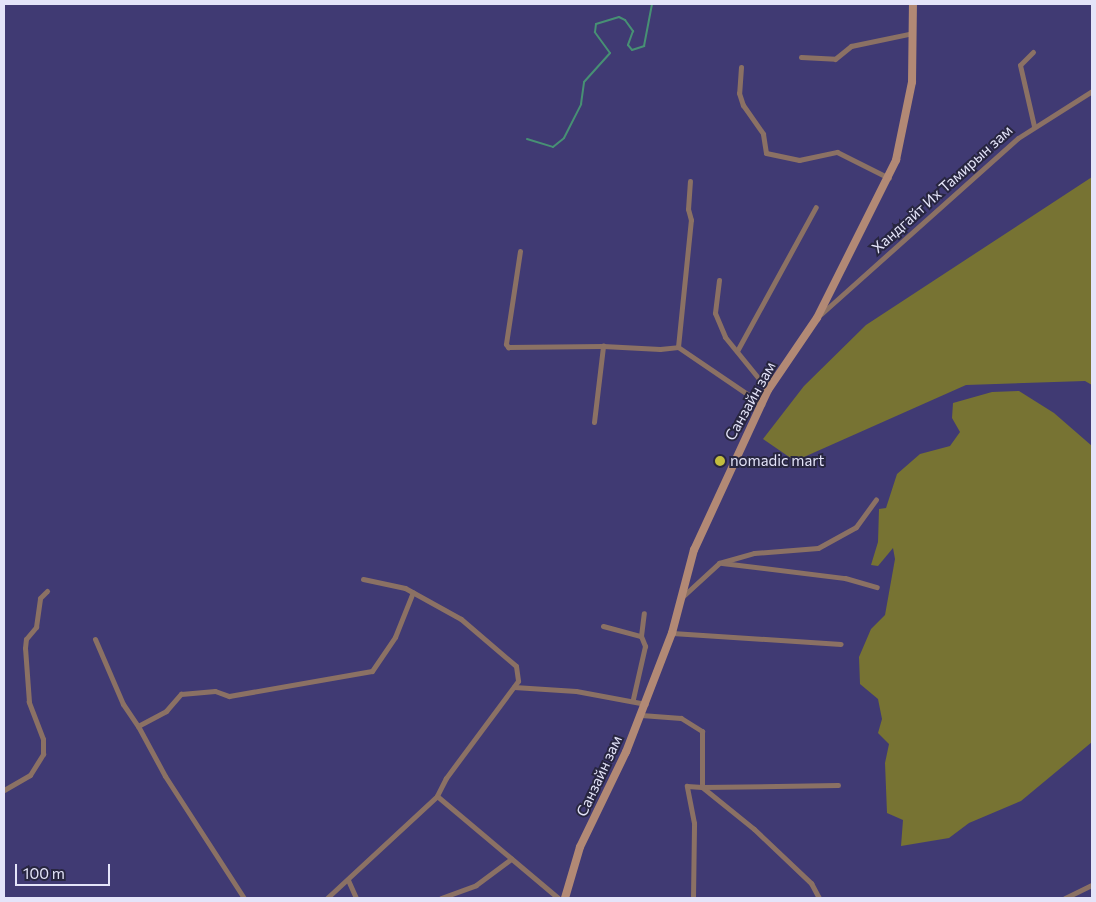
<!DOCTYPE html>
<meta charset="utf-8">
<style>
body{margin:0}
#map{position:relative;width:1096px;height:902px;overflow:hidden;background:#403a73;font-family:Commissioner,sans-serif}
div>[style]{position:absolute}
.forest>*{inset:0;background:#777333}
.stream>*{height:2px;margin:-1px;padding:0 1px;transform-origin:1px;border-radius:1px;background:#479074}
.minor>*{height:5px;margin:-2.5px;padding:0 2.5px;transform-origin:2.5px;border-radius:2.5px;background:#8b7164}
.secondary>*{height:8px;margin:-4px;padding:0 4px;transform-origin:4px;border-radius:4px;background:#b28975}
.dots>*{width:14px;height:14px;translate:-50% -50%;box-sizing:border-box;border:2px solid #282640;border-radius:50%}
span{translate:-50% -50%;white-space:nowrap;text-align:center;line-height:1.15;-webkit-text-stroke:4px #282640;paint-order:stroke}
.street-label{font-size:15px;color:#e4e4f9}
.poi-label{font-size:15px;color:#e4e4f9}
.left{translate:0 -50%;text-align:left}
.frame{position:absolute;inset:0;border:5px solid #e4e4f9;pointer-events:none}
.scale{position:absolute;left:15px;top:864px;width:95px;height:22px;box-sizing:border-box;border:2px solid #e4e4f9;border-top:0;padding-left:6px;font-size:15px;line-height:18px;white-space:nowrap;color:#e4e4f9;-webkit-text-stroke:4px #282640;paint-order:stroke}
</style>
<div id="map">
<div class="forest">
<div style="clip-path:polygon(1092px 177px,1092px 385px,1085px 381px,966px 385px,795px 461px,763px 439px,804px 386px,866px 325px)"></div>
<div style="clip-path:polygon(1019px 391px,1054px 413px,1092px 446px,1092px 742px,1021px 801px,969px 823px,949px 838px,901px 846px,903px 820px,887px 813px,885px 763px,889px 744px,878px 733px,882px 719px,878px 699px,860px 684px,859px 657px,871px 629px,885px 615px,895px 559px,893px 548px,878px 566px,871px 565px,878px 542px,879px 509px,886px 508px,897px 474px,920px 454px,950px 446px,960px 432px,952px 418px,953px 403px,992px 392px)"></div>
</div>
<div class="stream">
<div style="left:527px;top:139px;width:27px;rotate:17deg"></div>
<div style="left:553px;top:147px;width:14px;rotate:-39deg"></div>
<div style="left:564px;top:138px;width:38px;rotate:-63deg"></div>
<div style="left:581px;top:104px;width:22px;rotate:-82deg"></div>
<div style="left:584px;top:82px;width:39px;rotate:-48deg"></div>
<div style="left:610px;top:53px;width:26px;rotate:-126deg"></div>
<div style="left:595px;top:32px;width:8px;rotate:-83deg"></div>
<div style="left:596px;top:24px;width:24px;rotate:-17deg"></div>
<div style="left:619px;top:17px;width:7px;rotate:27deg"></div>
<div style="left:625px;top:20px;width:14px;rotate:54deg"></div>
<div style="left:633px;top:31px;width:15px;rotate:110deg"></div>
<div style="left:628px;top:45px;width:6px;rotate:51deg"></div>
<div style="left:632px;top:50px;width:13px;rotate:-18deg"></div>
<div style="left:644px;top:46px;width:43px;rotate:-79.2deg"></div>
</div>
<div class="minor">
<div style="left:1033px;top:52px;width:18px;rotate:135deg"></div>
<div style="left:1020px;top:65px;width:63px;rotate:77.1deg"></div>
<div style="left:801px;top:57px;width:34px;rotate:3deg"></div>
<div style="left:835px;top:59px;width:21px;rotate:-39deg"></div>
<div style="left:851px;top:46px;width:63px;rotate:-11.8deg"></div>
<div style="left:741px;top:67px;width:26px;rotate:94deg"></div>
<div style="left:739px;top:93px;width:13px;rotate:72deg"></div>
<div style="left:743px;top:105px;width:35px;rotate:55deg"></div>
<div style="left:763px;top:134px;width:19px;rotate:81deg"></div>
<div style="left:766px;top:153px;width:34px;rotate:12deg"></div>
<div style="left:799px;top:160px;width:39px;rotate:-12deg"></div>
<div style="left:837px;top:152px;width:58px;rotate:26.6deg"></div>
<div style="left:520px;top:251px;width:94px;rotate:98.6deg"></div>
<div style="left:506px;top:344px;width:4px;rotate:56deg"></div>
<div style="left:508px;top:347px;width:95px;rotate:-0.6deg"></div>
<div style="left:603px;top:346px;width:57px;rotate:3deg"></div>
<div style="left:660px;top:349px;width:18px;rotate:-6deg"></div>
<div style="left:678px;top:347px;width:102px;rotate:34.2deg"></div>
<div style="left:719px;top:280px;width:33px;rotate:97deg"></div>
<div style="left:715px;top:313px;width:26px;rotate:67deg"></div>
<div style="left:725px;top:337px;width:68px;rotate:50.9deg"></div>
<div style="left:821px;top:314px;width:264px;rotate:-41.8deg"></div>
<div style="left:1018px;top:138px;width:88px;rotate:-32.4deg"></div>
<div style="left:678px;top:347px;width:128px;rotate:-84.2deg"></div>
<div style="left:691px;top:220px;width:11px;rotate:-105deg"></div>
<div style="left:688px;top:209px;width:28px;rotate:-86deg"></div>
<div style="left:737px;top:351px;width:164px;rotate:-61.3deg"></div>
<div style="left:594px;top:422px;width:77px;rotate:-83.2deg"></div>
<div style="left:722px;top:563px;width:124px;rotate:7deg"></div>
<div style="left:845px;top:578px;width:33px;rotate:16deg"></div>
<div style="left:363px;top:579px;width:43px;rotate:12.1deg"></div>
<div style="left:405px;top:588px;width:64px;rotate:29deg"></div>
<div style="left:461px;top:619px;width:72px;rotate:40.5deg"></div>
<div style="left:516px;top:666px;width:15px;rotate:82deg"></div>
<div style="left:518px;top:681px;width:121px;rotate:126.6deg"></div>
<div style="left:446px;top:778px;width:20px;rotate:117deg"></div>
<div style="left:437px;top:796px;width:158px;rotate:40.1deg"></div>
<div style="left:681px;top:598px;width:52px;rotate:-42.6deg"></div>
<div style="left:719px;top:563px;width:36px;rotate:-16deg"></div>
<div style="left:754px;top:553px;width:64px;rotate:-4.5deg"></div>
<div style="left:818px;top:548px;width:43px;rotate:-28.9deg"></div>
<div style="left:856px;top:527px;width:34px;rotate:-54deg"></div>
<div style="left:603px;top:626px;width:39px;rotate:15deg"></div>
<div style="left:641px;top:636px;width:11px;rotate:68deg"></div>
<div style="left:645px;top:646px;width:54px;rotate:102.8deg"></div>
<div style="left:672px;top:633px;width:169px;rotate:3.7deg"></div>
<div style="left:641px;top:636px;width:23px;rotate:-83deg"></div>
<div style="left:95px;top:639px;width:71px;rotate:66.7deg"></div>
<div style="left:123px;top:704px;width:27px;rotate:56deg"></div>
<div style="left:138px;top:726px;width:32px;rotate:-28deg"></div>
<div style="left:166px;top:711px;width:23px;rotate:-49deg"></div>
<div style="left:181px;top:694px;width:34px;rotate:-5deg"></div>
<div style="left:215px;top:691px;width:15px;rotate:20deg"></div>
<div style="left:229px;top:696px;width:145px;rotate:-9.9deg"></div>
<div style="left:372px;top:671px;width:41px;rotate:-55.9deg"></div>
<div style="left:395px;top:637px;width:48px;rotate:-68.2deg"></div>
<div style="left:514px;top:687px;width:62px;rotate:3.7deg"></div>
<div style="left:576px;top:691px;width:71px;rotate:10.5deg"></div>
<div style="left:641px;top:715px;width:40px;rotate:4.3deg"></div>
<div style="left:681px;top:718px;width:25px;rotate:32deg"></div>
<div style="left:702px;top:731px;width:56px;rotate:90deg"></div>
<div style="left:702px;top:787px;width:136px;rotate:-0.8deg"></div>
<div style="left:138px;top:726px;width:57px;rotate:61.6deg"></div>
<div style="left:165px;top:776px;width:145px;rotate:57.1deg"></div>
<div style="left:4px;top:790px;width:30px;rotate:-30deg"></div>
<div style="left:30px;top:775px;width:25px;rotate:-58deg"></div>
<div style="left:43px;top:754px;width:15px;rotate:-90deg"></div>
<div style="left:43px;top:739px;width:40px;rotate:-111deg"></div>
<div style="left:29px;top:702px;width:54px;rotate:-94.2deg"></div>
<div style="left:25px;top:648px;width:9px;rotate:-84deg"></div>
<div style="left:26px;top:639px;width:16px;rotate:-50deg"></div>
<div style="left:36px;top:627px;width:29px;rotate:-82deg"></div>
<div style="left:40px;top:598px;width:10px;rotate:-45deg"></div>
<div style="left:348px;top:880px;width:20px;rotate:66deg"></div>
<div style="left:327px;top:898px;width:150px;rotate:-42.8deg"></div>
<div style="left:441px;top:898px;width:37px;rotate:-20deg"></div>
<div style="left:476px;top:885px;width:44px;rotate:-36.6deg"></div>
<div style="left:693px;top:898px;width:75px;rotate:-89.2deg"></div>
<div style="left:694px;top:823px;width:38px;rotate:-101deg"></div>
<div style="left:687px;top:786px;width:15px;rotate:4deg"></div>
<div style="left:702px;top:787px;width:67px;rotate:38.9deg"></div>
<div style="left:754px;top:829px;width:79px;rotate:43.5deg"></div>
<div style="left:811px;top:883px;width:17px;rotate:62deg"></div>
<div style="left:1065px;top:898px;width:30px;rotate:-26deg"></div>
</div>
<div class="secondary">
<div style="left:565px;top:898px;width:53px;rotate:-73.6deg"></div>
<div style="left:580px;top:847px;width:106px;rotate:-64.2deg"></div>
<div style="left:626px;top:752px;width:128px;rotate:-68.9deg"></div>
<div style="left:672px;top:633px;width:86px;rotate:-75.2deg"></div>
<div style="left:694px;top:550px;width:176px;rotate:-65.2deg"></div>
<div style="left:768px;top:390px;width:87px;rotate:-55.8deg"></div>
<div style="left:817px;top:318px;width:177px;rotate:-63.4deg"></div>
<div style="left:896px;top:160px;width:80px;rotate:-78.4deg"></div>
<div style="left:912px;top:82px;width:78px;rotate:-89.3deg"></div>
</div>
<div class="dots">
<div style="left:720px;top:461px;background:#c3bd3e"></div>
</div>
<div class="street-label">
<span style="left:942px;top:189px;rotate:-42deg">Хандгайт Их Тамирын зам</span>
<span style="left:750px;top:401px;rotate:-61deg">Санзайн зам</span>
<span style="left:599px;top:776px;rotate:-65deg">Санзайн зам</span>
</div>
<div class="poi-label">
<span class="left" style="left:730px;top:461px">nomadic mart</span>
</div>
<div class="frame"></div>
<div class="scale">100 m</div>
</div>
